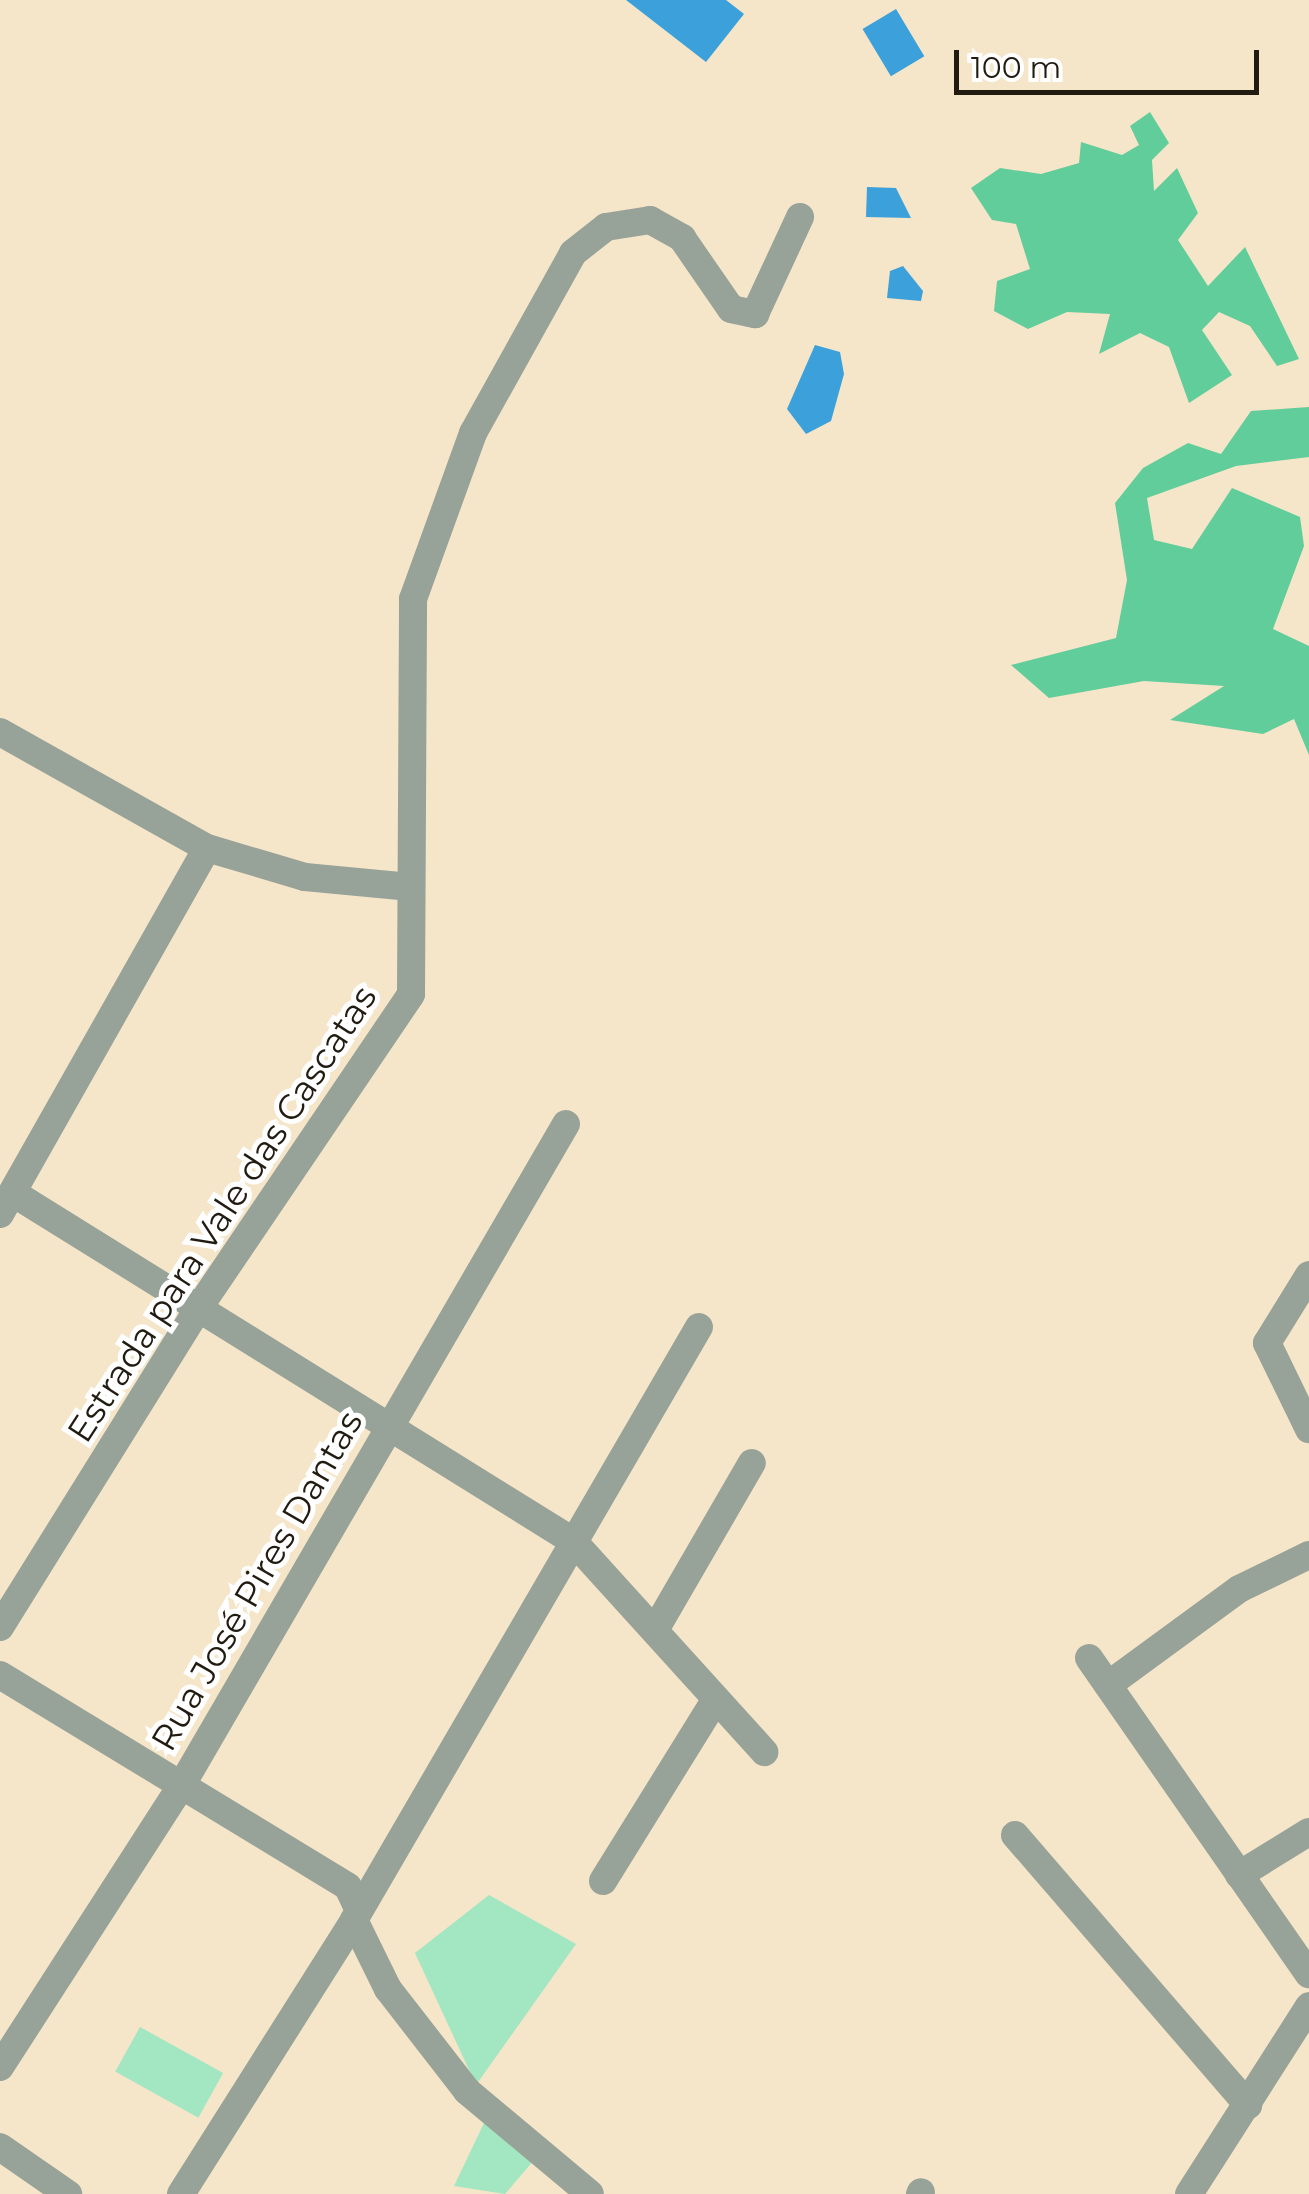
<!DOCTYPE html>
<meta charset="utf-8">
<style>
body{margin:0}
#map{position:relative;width:1309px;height:2194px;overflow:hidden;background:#f5e5c9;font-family:Montserrat,sans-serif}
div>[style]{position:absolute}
.green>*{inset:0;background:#a2e6c2;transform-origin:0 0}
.forest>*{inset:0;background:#61cd9a}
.water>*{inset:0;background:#3ca0db;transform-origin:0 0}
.minor>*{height:28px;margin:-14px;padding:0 14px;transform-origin:14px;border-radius:14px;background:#97a298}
span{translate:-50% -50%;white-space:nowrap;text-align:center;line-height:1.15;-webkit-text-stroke:10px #fff;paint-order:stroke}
.street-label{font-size:35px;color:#211b11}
.scale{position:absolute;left:954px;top:50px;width:305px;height:45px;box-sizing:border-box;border:5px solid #211b11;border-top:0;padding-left:12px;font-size:30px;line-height:35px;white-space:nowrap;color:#211b11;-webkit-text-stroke:8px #fff;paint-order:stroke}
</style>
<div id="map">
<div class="green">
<div style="clip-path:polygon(489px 1895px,576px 1944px,476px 2085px,415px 1953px)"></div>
<div style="left:140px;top:2027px;width:95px;height:51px;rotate:29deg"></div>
<div style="clip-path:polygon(484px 2123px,534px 2160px,505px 2194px,454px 2186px)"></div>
</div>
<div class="forest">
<div style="clip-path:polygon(1150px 112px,1169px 143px,1152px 160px,1154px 191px,1177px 168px,1198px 213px,1178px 240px,1208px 286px,1245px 247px,1299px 359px,1277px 366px,1250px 326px,1219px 312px,1202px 330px,1232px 375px,1189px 403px,1169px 347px,1140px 333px,1099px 354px,1110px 314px,1067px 312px,1028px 329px,994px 311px,997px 281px,1030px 269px,1016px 224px,992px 220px,971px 188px,1000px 168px,1041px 174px,1079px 163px,1081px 142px,1122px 155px,1139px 145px,1130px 126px)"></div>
<div style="clip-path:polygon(1309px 407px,1309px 457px,1236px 466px,1147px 498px,1154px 540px,1192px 549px,1232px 488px,1300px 517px,1304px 546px,1273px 629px,1309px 646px,1309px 755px,1294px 719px,1263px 734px,1170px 720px,1224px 686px,1144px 681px,1049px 698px,1011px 665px,1116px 638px,1127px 580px,1115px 503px,1143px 468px,1188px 443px,1221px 454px,1251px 411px)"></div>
</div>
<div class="water">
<div style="clip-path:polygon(626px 0,726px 0,744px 14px,706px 62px)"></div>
<div style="left:896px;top:9px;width:55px;height:39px;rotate:59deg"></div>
<div style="clip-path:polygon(867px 187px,896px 188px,911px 218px,866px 217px)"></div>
<div style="clip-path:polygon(903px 266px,923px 291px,921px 301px,887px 298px,890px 271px)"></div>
<div style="clip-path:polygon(815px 345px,840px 352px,844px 374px,831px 421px,806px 434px,787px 409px)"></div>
</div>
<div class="minor">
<div style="left:0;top:732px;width:237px;rotate:29.3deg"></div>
<div style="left:207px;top:848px;width:102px;rotate:16.5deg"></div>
<div style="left:305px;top:877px;width:106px;rotate:5.4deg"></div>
<div style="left:13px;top:1193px;width:659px;rotate:31.86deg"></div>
<div style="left:573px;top:1541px;width:285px;rotate:47.8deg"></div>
<div style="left:0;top:1214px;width:420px;rotate:-60.5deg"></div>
<div style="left:1309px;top:1275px;width:80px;rotate:121.7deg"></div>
<div style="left:1267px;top:1343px;width:96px;rotate:64deg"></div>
<div style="left:0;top:1627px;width:375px;rotate:-58.1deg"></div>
<div style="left:198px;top:1309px;width:380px;rotate:-55.9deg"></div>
<div style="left:411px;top:994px;width:395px;rotate:-89.7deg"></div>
<div style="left:413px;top:599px;width:177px;rotate:-70.1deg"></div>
<div style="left:473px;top:433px;width:206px;rotate:-60.9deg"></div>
<div style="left:573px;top:253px;width:42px;rotate:-38.2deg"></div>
<div style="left:606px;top:227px;width:45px;rotate:-9deg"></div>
<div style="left:650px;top:220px;width:37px;rotate:29deg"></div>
<div style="left:682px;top:238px;width:86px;rotate:55.4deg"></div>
<div style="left:731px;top:309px;width:25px;rotate:12deg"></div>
<div style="left:755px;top:314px;width:107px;rotate:-65.1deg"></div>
<div style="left:655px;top:1630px;width:193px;rotate:-59.9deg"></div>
<div style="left:1089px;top:1658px;width:385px;rotate:55.2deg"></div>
<div style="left:0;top:1675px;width:407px;rotate:31.3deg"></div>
<div style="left:348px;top:1887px;width:23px;rotate:65deg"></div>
<div style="left:1108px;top:1685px;width:162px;rotate:-36.2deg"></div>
<div style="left:1239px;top:1589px;width:78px;rotate:-25.9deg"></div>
<div style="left:1015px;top:1835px;width:357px;rotate:49.2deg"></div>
<div style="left:1239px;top:1875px;width:82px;rotate:-31.6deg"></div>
<div style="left:603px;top:1881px;width:214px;rotate:-58.2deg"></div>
<div style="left:354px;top:1920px;width:77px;rotate:63.8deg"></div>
<div style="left:388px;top:1989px;width:129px;rotate:52.2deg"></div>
<div style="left:467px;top:2091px;width:160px;rotate:39.9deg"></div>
<div style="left:0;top:2067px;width:332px;rotate:-57.2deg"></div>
<div style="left:180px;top:1788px;width:768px;rotate:-59.83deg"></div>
<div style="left:0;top:2147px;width:83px;rotate:34.7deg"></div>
<div style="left:181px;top:2194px;width:324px;rotate:-57.7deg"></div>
<div style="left:354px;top:1920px;width:686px;rotate:-59.81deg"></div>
<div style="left:920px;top:2194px;width:2px;rotate:-63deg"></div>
<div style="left:1189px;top:2194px;width:223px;rotate:-57.4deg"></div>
</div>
<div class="street-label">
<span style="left:222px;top:1214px;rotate:-57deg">Estrada para Vale das Cascatas</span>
<span style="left:257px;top:1581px;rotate:-60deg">Rua José Pires Dantas</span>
</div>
<div class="scale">100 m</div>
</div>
